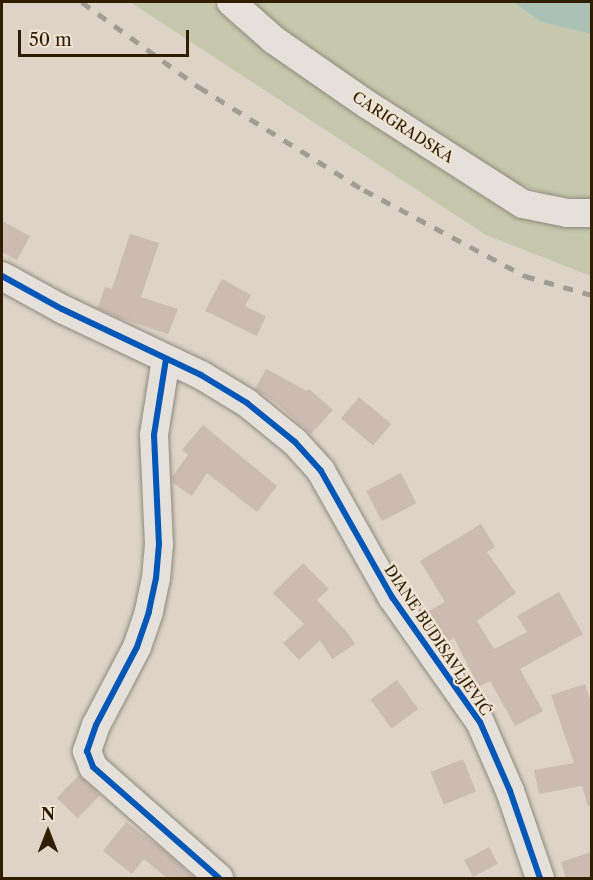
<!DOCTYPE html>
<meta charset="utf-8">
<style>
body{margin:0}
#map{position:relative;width:593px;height:880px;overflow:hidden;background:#ddd4c7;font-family:"Libre Caslon Text",serif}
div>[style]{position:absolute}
.green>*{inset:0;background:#c5c8ac}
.water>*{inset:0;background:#acc1b6}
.building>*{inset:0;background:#ccbbb1;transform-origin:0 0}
.roads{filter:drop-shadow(0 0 2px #8f887c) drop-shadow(0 0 2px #8f887c)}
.minor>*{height:28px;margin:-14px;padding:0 14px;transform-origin:14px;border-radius:14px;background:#e5e0da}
.rail>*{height:4.5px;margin-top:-2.25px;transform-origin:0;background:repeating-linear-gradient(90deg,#a29d94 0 10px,transparent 0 20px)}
.cycleway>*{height:6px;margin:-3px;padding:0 3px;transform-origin:3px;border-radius:3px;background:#0057b8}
span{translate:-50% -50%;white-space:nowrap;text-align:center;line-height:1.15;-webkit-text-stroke:4.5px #efe4d4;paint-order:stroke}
.street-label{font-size:15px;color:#311e01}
.frame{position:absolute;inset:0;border:3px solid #311e01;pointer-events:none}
.north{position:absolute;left:18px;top:802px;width:60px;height:60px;-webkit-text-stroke:4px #efe4d4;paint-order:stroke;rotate:0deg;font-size:16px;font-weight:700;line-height:24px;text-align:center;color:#311e01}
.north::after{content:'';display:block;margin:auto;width:21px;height:27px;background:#311e01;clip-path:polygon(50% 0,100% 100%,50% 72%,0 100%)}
.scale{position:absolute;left:18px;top:30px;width:171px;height:27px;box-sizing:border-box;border:3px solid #311e01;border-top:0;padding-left:8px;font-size:18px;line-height:21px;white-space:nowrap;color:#311e01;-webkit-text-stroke:4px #efe4d4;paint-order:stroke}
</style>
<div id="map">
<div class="green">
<div style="clip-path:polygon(130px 2px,211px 2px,231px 23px,480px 195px,520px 215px,591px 223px,591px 276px,486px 235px)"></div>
<div style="clip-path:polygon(251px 2px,513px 2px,541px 22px,591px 34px,591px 200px,552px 195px,518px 184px,274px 27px)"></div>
</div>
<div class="water">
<div style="clip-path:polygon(513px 2px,591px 2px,591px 34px,541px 22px)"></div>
</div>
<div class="building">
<div style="clip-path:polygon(2px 221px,30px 236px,17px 260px,2px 252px)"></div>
<div style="clip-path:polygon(130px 234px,159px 243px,141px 297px,178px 309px,168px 334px,119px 318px,98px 308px,105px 287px,112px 289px)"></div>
<div style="clip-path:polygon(222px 279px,251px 295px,245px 306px,266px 316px,257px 336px,205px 311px)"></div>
<div style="clip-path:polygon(266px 369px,307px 391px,309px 389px,333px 410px,311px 434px,276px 403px,255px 389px)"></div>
<div style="left:359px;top:397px;width:42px;height:28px;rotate:40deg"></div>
<div style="clip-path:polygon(203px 425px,277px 486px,257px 512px,207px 473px,192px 496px,173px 483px,172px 477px,188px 455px,182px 450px)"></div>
<div style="left:401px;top:473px;width:34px;height:39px;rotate:63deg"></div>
<div style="clip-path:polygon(481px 524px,495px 547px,487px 552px,516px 593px,477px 621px,494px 649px,527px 632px,517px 616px,559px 592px,583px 634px,520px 669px,543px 711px,515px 726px,490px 681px,479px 687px,454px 638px,447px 642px,429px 611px,445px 602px,420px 561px)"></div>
<div style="clip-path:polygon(303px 563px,329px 589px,317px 600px,346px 631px,355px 644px,332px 659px,320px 640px,299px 660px,283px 643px,304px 624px,273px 593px)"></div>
<div style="left:397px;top:680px;width:36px;height:33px;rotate:54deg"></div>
<div style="clip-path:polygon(585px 684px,591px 702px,591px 806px,588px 806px,582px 786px,539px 794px,534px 770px,574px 763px,551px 695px)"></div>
<div style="left:463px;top:759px;width:35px;height:35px;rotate:68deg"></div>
<div style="left:79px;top:775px;width:29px;height:32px;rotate:44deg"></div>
<div style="clip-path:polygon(126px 822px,162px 849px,195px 879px,168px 879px,144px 859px,132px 874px,103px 851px)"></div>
<div style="left:489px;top:847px;width:19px;height:28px;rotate:62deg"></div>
<div style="clip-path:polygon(591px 852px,591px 879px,566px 879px,561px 862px)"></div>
</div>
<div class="roads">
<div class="minor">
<div style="left:231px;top:2px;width:57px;rotate:41.5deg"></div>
<div style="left:274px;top:40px;width:114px;rotate:34.7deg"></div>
<div style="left:368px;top:105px;width:184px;rotate:32.6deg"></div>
<div style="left:523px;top:204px;width:45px;rotate:11.6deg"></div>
<div style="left:567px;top:213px;width:25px"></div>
<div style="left:2px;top:276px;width:68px;rotate:28.8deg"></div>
<div style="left:62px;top:309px;width:154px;rotate:25.4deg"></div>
<div style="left:201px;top:375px;width:54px;rotate:31.3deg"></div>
<div style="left:247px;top:403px;width:62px;rotate:39.1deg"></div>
<div style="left:295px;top:442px;width:39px;rotate:48deg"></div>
<div style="left:321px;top:471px;width:145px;rotate:60.6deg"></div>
<div style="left:392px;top:597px;width:153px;rotate:54.9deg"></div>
<div style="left:480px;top:722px;width:75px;rotate:66.5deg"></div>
<div style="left:510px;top:791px;width:92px;rotate:71deg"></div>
<div style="left:166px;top:359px;width:77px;rotate:99deg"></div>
<div style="left:154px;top:435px;width:109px;rotate:87.4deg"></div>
<div style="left:159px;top:544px;width:34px;rotate:95deg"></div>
<div style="left:156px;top:578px;width:35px;rotate:102deg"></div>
<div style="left:149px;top:612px;width:37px;rotate:109deg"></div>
<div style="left:137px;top:647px;width:88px;rotate:117.7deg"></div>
<div style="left:96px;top:725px;width:28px;rotate:109deg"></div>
<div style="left:87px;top:751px;width:17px;rotate:69deg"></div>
<div style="left:93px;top:767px;width:168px;rotate:41.4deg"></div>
</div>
</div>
<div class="rail">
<div style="left:82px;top:2px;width:145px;rotate:36deg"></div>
<div style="left:199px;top:87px;width:195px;rotate:32deg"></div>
<div style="left:364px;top:190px;width:183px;rotate:28.1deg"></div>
<div style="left:525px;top:276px;width:70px;rotate:15.8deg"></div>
</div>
<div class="cycleway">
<div style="left:2px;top:276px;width:68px;rotate:28.8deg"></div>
<div style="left:62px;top:309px;width:154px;rotate:25.4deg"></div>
<div style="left:201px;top:375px;width:54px;rotate:31.3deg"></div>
<div style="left:247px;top:403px;width:62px;rotate:39.1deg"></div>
<div style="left:295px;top:442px;width:39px;rotate:48deg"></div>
<div style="left:321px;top:471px;width:145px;rotate:60.6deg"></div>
<div style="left:392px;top:597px;width:153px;rotate:54.9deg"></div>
<div style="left:480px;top:722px;width:75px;rotate:66.5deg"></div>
<div style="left:510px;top:791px;width:92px;rotate:71deg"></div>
<div style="left:166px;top:359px;width:77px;rotate:99deg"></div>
<div style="left:154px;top:435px;width:109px;rotate:87.4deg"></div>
<div style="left:159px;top:544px;width:34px;rotate:95deg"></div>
<div style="left:156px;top:578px;width:35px;rotate:102deg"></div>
<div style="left:149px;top:612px;width:37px;rotate:109deg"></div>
<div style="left:137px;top:647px;width:88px;rotate:117.7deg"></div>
<div style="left:96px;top:725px;width:28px;rotate:109deg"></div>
<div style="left:87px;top:751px;width:17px;rotate:69deg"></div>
<div style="left:93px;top:767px;width:168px;rotate:41.4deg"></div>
</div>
<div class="street-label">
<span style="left:403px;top:127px;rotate:33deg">CARIGRADSKA</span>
<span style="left:438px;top:640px;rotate:56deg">DIANE BUDISAVLJEVIĆ</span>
</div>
<div class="frame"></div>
<div class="north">N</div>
<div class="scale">50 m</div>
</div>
